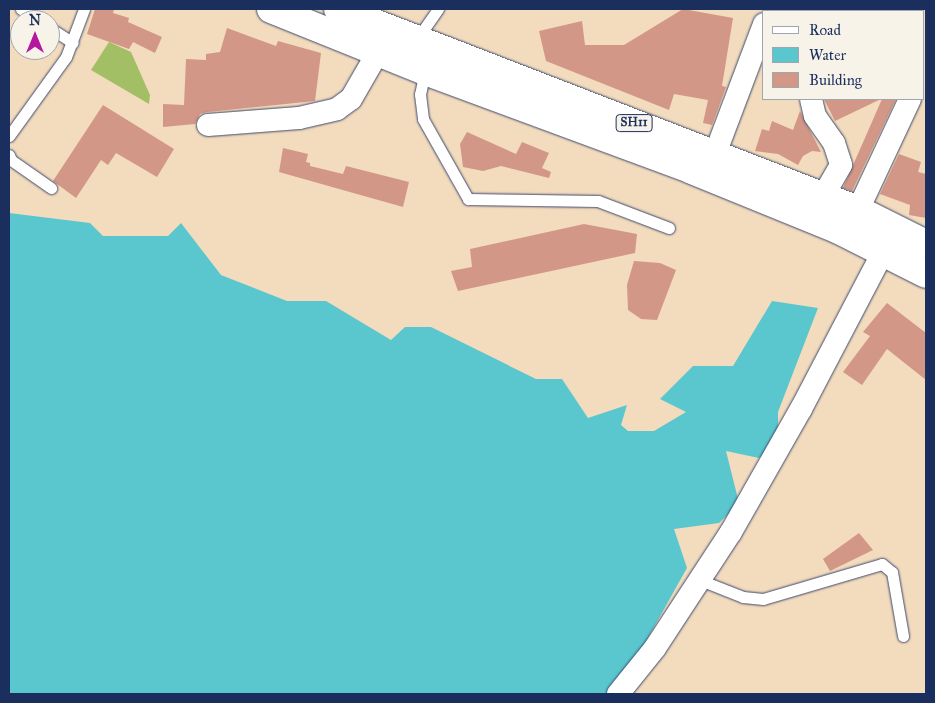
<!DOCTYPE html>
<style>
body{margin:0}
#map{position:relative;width:935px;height:703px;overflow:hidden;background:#f3dbbd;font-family:"IM FELL Great Primer",serif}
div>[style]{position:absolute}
.green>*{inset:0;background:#a3bf65}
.water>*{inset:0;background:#5ac7ce}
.building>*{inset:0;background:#d29786}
.roads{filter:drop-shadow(0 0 1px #3b496c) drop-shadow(0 0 1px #3b496c)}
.lane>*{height:11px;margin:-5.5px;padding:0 5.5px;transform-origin:5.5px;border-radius:5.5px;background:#fff}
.street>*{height:22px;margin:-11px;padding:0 11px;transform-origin:11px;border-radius:11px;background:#fff}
.primary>*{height:28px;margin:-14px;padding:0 14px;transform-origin:14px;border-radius:14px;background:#fff}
span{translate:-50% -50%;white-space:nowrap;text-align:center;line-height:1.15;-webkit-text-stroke:4px #f7f3e8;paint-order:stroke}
.shield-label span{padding:1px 4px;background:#f7f3e8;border:1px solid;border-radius:4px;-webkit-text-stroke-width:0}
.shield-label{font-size:12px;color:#1b2f5e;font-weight:700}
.frame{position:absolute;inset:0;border:10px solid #1b2f5e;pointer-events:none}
.legend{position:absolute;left:762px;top:10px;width:162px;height:90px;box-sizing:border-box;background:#f7f3e8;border:1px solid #9fa5b1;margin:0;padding:6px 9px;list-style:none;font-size:15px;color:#1b2f5e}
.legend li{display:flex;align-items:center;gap:10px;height:25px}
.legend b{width:25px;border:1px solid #9fa5b1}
.north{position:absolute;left:10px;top:10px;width:50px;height:50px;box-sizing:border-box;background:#f7f3e8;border:1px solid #9fa5b1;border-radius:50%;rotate:0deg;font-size:14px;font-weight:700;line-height:20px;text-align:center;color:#1b2f5e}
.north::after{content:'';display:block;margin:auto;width:18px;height:22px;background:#b5179e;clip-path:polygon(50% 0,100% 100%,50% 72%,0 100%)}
</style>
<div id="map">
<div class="green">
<div style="clip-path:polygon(109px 42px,131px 52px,150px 95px,149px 104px,91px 70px)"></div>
</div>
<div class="water">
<div style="clip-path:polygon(9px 213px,90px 223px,103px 236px,168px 236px,181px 223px,221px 275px,287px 301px,326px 301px,391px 340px,405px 327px,431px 327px,536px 379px,562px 379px,588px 418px,627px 405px,621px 425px,628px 431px,654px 431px,686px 412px,660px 399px,693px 366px,733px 366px,772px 301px,818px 308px,778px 412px,778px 438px,759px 458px,726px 451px,739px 503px,719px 523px,674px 529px,687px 568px,621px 686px,609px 694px,9px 694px)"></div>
</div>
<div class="building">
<div style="clip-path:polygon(95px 9px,114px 9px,113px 13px,129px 18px,128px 22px,162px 37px,155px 53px,133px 42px,129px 49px,87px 34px)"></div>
<div style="clip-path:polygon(683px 9px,733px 18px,722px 86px,726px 87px,712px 125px,703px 123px,708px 100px,674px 94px,669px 110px,546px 61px,539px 31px,582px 21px,585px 45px,624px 45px)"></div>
<div style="clip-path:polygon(227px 28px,276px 46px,278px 41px,321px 53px,315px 101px,207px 112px,200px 114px,195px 124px,163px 127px,163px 104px,184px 105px,186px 59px,206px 60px,206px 54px,220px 52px)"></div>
<div style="clip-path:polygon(824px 99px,881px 99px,835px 121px)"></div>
<div style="clip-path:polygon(882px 99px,896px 99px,852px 191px,843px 188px)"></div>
<div style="clip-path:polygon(103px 105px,174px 149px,157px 177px,116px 153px,108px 165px,101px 160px,76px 198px,53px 181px)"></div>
<div style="clip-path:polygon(800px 111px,821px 152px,812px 151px,803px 156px,798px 165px,778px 154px,755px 151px,762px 129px,769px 131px,772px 121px,793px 130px)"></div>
<div style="clip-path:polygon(467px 132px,516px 154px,522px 142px,549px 153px,542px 168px,551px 172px,549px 178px,501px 166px,483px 171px,463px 167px,460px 144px)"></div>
<div style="clip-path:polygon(283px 148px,308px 154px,306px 162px,310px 163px,310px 166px,343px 174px,346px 166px,409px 182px,403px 207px,279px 172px)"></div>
<div style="clip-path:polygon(899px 154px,921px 162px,918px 172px,926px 174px,926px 218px,909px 215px,910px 205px,880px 194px)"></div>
<div style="clip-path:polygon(584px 224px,637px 234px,635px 253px,458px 291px,451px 271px,472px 267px,470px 249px)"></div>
<div style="clip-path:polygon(634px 261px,660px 263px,676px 270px,657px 320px,641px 319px,628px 310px,627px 285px)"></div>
<div style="clip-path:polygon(887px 303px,926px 333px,926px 380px,887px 349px,862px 385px,843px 372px,870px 336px,863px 332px)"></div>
<div style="clip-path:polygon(859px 533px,873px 550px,830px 571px,823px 559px)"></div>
</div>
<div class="roads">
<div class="lane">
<div style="left:21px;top:9px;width:20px;rotate:33deg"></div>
<div style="left:50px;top:28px;width:27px;rotate:33deg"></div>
<div style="left:417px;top:39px;width:37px;rotate:-55deg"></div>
<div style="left:425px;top:71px;width:24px;rotate:102deg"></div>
<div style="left:420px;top:94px;width:25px;rotate:83deg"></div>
<div style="left:423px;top:119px;width:92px;rotate:60.6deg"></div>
<div style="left:468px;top:199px;width:130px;rotate:0.9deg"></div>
<div style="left:598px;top:201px;width:76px;rotate:20.8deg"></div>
<div style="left:9px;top:136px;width:97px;rotate:-54.2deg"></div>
<div style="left:66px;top:57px;width:51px;rotate:-69.4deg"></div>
<div style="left:9px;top:155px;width:5px;rotate:68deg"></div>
<div style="left:11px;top:160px;width:49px;rotate:35deg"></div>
<div style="left:700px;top:580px;width:46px;rotate:21.6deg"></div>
<div style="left:743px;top:597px;width:20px;rotate:6deg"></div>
<div style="left:763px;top:599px;width:124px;rotate:-16.4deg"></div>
<div style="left:882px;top:564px;width:13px;rotate:39deg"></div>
<div style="left:892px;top:572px;width:65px;rotate:80.2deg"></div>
</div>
<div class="street">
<div style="left:811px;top:99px;width:17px;rotate:77deg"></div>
<div style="left:815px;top:116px;width:33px;rotate:55deg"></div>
<div style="left:834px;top:143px;width:23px;rotate:72deg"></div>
<div style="left:841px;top:165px;width:36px;rotate:120deg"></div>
<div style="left:208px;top:125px;width:91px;rotate:-4.4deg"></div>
<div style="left:299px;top:118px;width:39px;rotate:-13deg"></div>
<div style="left:337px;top:109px;width:17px;rotate:-36deg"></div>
<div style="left:351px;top:99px;width:54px;rotate:-60.1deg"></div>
<div style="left:715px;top:154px;width:139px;rotate:-69.3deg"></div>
<div style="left:858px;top:210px;width:123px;rotate:-64.9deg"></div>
<div style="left:618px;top:694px;width:59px;rotate:-51.2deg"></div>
<div style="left:655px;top:648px;width:139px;rotate:-56.8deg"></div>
<div style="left:731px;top:532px;width:142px;rotate:-60.4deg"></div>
<div style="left:801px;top:409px;width:194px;rotate:-62.4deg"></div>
</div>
<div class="primary">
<div style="left:271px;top:9px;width:166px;rotate:21.9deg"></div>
<div style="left:425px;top:71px;width:285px;rotate:20.3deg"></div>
<div style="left:692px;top:170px;width:159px;rotate:22.2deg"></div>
<div style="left:839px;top:230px;width:97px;rotate:26.8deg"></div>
<div style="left:338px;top:9px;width:557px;rotate:21.13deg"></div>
<div style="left:858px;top:210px;width:76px;rotate:26.6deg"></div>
</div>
</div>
<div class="shield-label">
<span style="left:634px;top:123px">SH11</span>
</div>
<div class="frame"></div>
<ul class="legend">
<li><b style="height:6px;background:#fff"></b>Road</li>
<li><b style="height:14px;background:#5ac7ce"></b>Water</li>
<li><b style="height:14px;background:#d29786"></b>Building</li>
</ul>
<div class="north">N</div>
</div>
